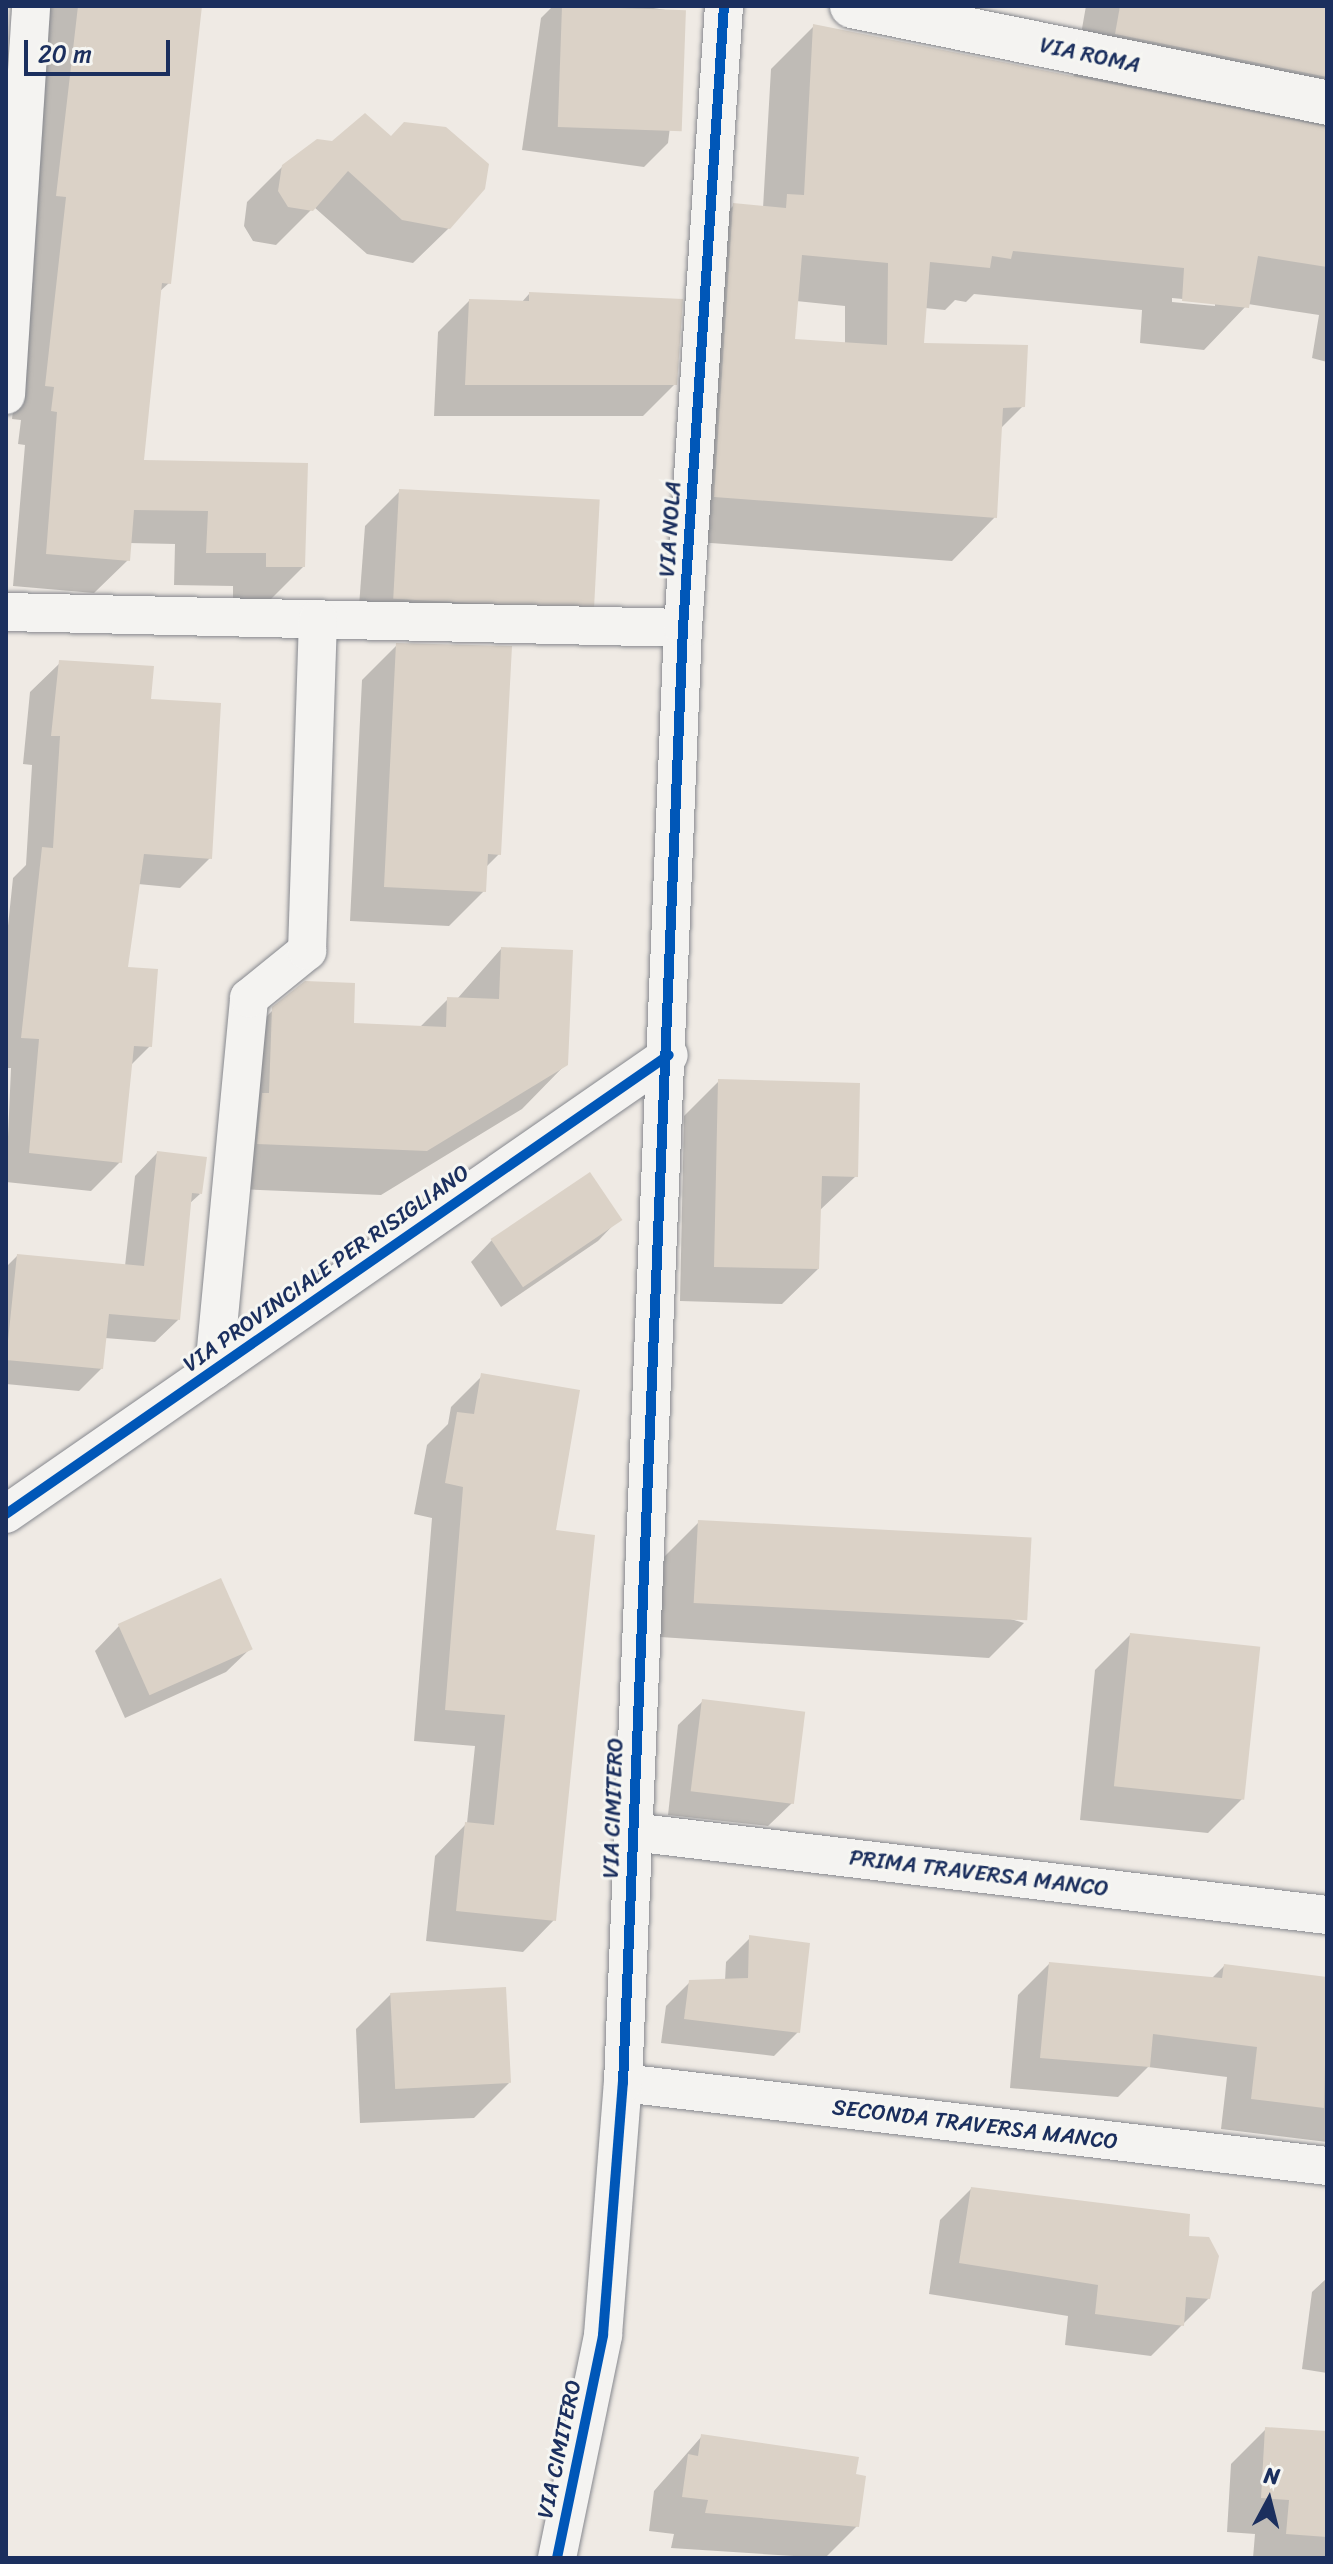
<!DOCTYPE html>
<style>
body{margin:0}
#map{position:relative;width:1333px;height:2564px;overflow:hidden;background:#efeae4;font-family:Sriracha,sans-serif}
div>[style]{position:absolute}
.shadow>*{inset:0;background:#0003}
.building>*{inset:0;background:#dbd2c7;transform-origin:0 0}
.roads{filter:drop-shadow(0 0 2px #86888e) drop-shadow(0 0 2px #86888e)}
.minor>*{height:38px;margin:-19px;padding:0 19px;transform-origin:19px;border-radius:19px;background:#f4f3f1}
.tertiary>*{height:44px;margin:-22px;padding:0 22px;transform-origin:22px;border-radius:22px;background:#f4f3f1}
.cycleway>*{height:10px;margin:-5px;padding:0 5px;transform-origin:5px;border-radius:5px;background:#0057b8}
span{translate:-50% -50%;white-space:nowrap;text-align:center;line-height:1.15;-webkit-text-stroke:6px #f6f6f2;paint-order:stroke}
.street-label{font-size:22px;color:#1b2f5e}
.frame{position:absolute;inset:0;border:8px solid #1b2f5e;pointer-events:none}
.north{position:absolute;left:1229px;top:2460px;width:80px;height:80px;-webkit-text-stroke:6px #f6f6f2;paint-order:stroke;rotate:7deg;font-size:22px;font-weight:700;line-height:32px;text-align:center;color:#1b2f5e}
.north::after{content:'';display:block;margin:auto;width:28px;height:36px;background:#1b2f5e;clip-path:polygon(50% 0,100% 100%,50% 72%,0 100%)}
.scale{position:absolute;left:24px;top:40px;width:146px;height:36px;box-sizing:border-box;border:4px solid #1b2f5e;border-top:0;padding-left:10px;font-size:24px;line-height:28px;white-space:nowrap;color:#1b2f5e;-webkit-text-stroke:6px #f6f6f2;paint-order:stroke}
</style>
<div id="map">
<div class="shadow">
<div style="clip-path:polygon(25px 6px,200px 6px,169px 283px,159px 292px,141px 462px,303px 567px,270px 600px,233px 599px,233px 586px,174px 585px,175px 544px,129px 543px,128px 560px,94px 593px,13px 586px,25px 445px,18px 444px,21px 420px,12px 419px,34px 230px)"></div>
<div style="clip-path:polygon(553px 6px,641px 6px,684px 13px,668px 143px,644px 167px,522px 150px,541px 18px)"></div>
<div style="clip-path:polygon(evenodd,1086px 6px,1327px 6px,1327px 362px,1312px 358px,1319px 315px,1248px 304px,1204px 350px,1140px 343px,1142px 310px,974px 294px,966px 302px,955px 300px,945px 310px,925px 308px,922px 345px,1023px 406px,1000px 429px,995px 517px,952px 561px,671px 540px,691px 248px,734px 205px,763px 208px,771px 69px,814px 26px,1073px 79px,1086px 6px,1172px 298px,1215px 302px,1215px 306px,1172px 302px,1172px 298px,1086px 6px,796px 301px,845px 306px,845px 344px,793px 341px,796px 301px)"></div>
<div style="clip-path:polygon(390px 139px,449px 228px,413px 263px,367px 254px,314px 207px,276px 245px,253px 241px,244px 226px,247px 202px,283px 166px,333px 143px)"></div>
<div style="clip-path:polygon(529px 294px,675px 384px,643px 416px,434px 416px,438px 332px,469px 301px,521px 303px)"></div>
<div style="clip-path:polygon(400px 491px,591px 603px,556px 638px,357px 633px,365px 526px)"></div>
<div style="clip-path:polygon(397px 645px,499px 854px,485px 868px,484px 891px,449px 926px,350px 921px,362px 680px)"></div>
<div style="clip-path:polygon(60px 663px,210px 858px,180px 888px,138px 884px,126px 968px,150px 1046px,130px 1066px,120px 1162px,91px 1191px,6px 1182px,11px 1068px,6px 1068px,6px 945px,13px 878px,26px 865px,32px 765px,23px 764px,30px 692px)"></div>
<div style="clip-path:polygon(501px 949px,566px 1064px,522px 1109px,381px 1195px,214px 1188px,229px 1054px,274px 1009px,352px 1025px,419px 1028px,448px 999px,457px 999px)"></div>
<div style="clip-path:polygon(719px 1081px,856px 1176px,819px 1211px,818px 1269px,782px 1304px,680px 1301px,684px 1116px)"></div>
<div style="clip-path:polygon(157px 1153px,200px 1194px,189px 1204px,178px 1320px,155px 1342px,105px 1338px,102px 1368px,79px 1391px,6px 1384px,6px 1267px,17px 1256px,125px 1266px,135px 1176px)"></div>
<div style="clip-path:polygon(619px 1219px,598px 1241px,501px 1307px,471px 1262px,492px 1240px)"></div>
<div style="clip-path:polygon(482px 1376px,554px 1532px,554px 1920px,523px 1952px,426px 1941px,435px 1856px,467px 1823px,475px 1746px,414px 1741px,432px 1518px,414px 1514px,427px 1445px,448px 1424px,451px 1407px)"></div>
<div style="clip-path:polygon(699px 1522px,1024px 1623px,989px 1658px,660px 1637px,664px 1557px)"></div>
<div style="clip-path:polygon(119px 1626px,251px 1648px,226px 1672px,125px 1718px,95px 1651px)"></div>
<div style="clip-path:polygon(1130px 1635px,1243px 1798px,1208px 1833px,1080px 1820px,1095px 1670px)"></div>
<div style="clip-path:polygon(703px 1701px,793px 1802px,768px 1826px,668px 1815px,678px 1725px)"></div>
<div style="clip-path:polygon(750px 1938px,798px 2032px,774px 2056px,661px 2043px,666px 2006px,690px 1982px,725px 1981px,726px 1962px)"></div>
<div style="clip-path:polygon(1049px 1964px,1211px 1979px,1224px 1966px,1327px 1978px,1327px 2142px,1221px 2129px,1227px 2077px,1148px 2067px,1118px 2097px,1010px 2088px,1018px 1995px)"></div>
<div style="clip-path:polygon(391px 1994px,509px 2083px,474px 2118px,360px 2123px,356px 2029px)"></div>
<div style="clip-path:polygon(971px 2189px,1187px 2238px,1209px 2298px,1151px 2356px,1065px 2345px,1068px 2316px,929px 2294px,940px 2220px)"></div>
<div style="clip-path:polygon(1327px 2278px,1327px 2373px,1302px 2369px,1312px 2292px)"></div>
<div style="clip-path:polygon(1266px 2429px,1327px 2433px,1327px 2558px,1253px 2558px,1255px 2534px,1227px 2532px,1231px 2464px)"></div>
<div style="clip-path:polygon(702px 2436px,854px 2476px,857px 2526px,825px 2558px,671px 2548px,674px 2534px,649px 2531px,654px 2491px)"></div>
</div>
<div class="building">
<div style="clip-path:polygon(78px 6px,202px 6px,171px 284px,162px 283px,144px 460px,308px 463px,305px 567px,266px 567px,266px 553px,206px 553px,208px 511px,134px 510px,130px 561px,46px 554px,57px 412px,51px 411px,54px 387px,45px 386px,66px 197px,56px 196px)"></div>
<div style="left:562px;top:6px;width:124px;height:121px;rotate:2deg"></div>
<div style="clip-path:polygon(1120px 6px,1327px 6px,1327px 77px,1115px 34px)"></div>
<div style="clip-path:polygon(evenodd,813px 24px,1327px 127px,1327px 267px,1258px 256px,1249px 308px,1182px 301px,1184px 268px,1013px 251px,1011px 259px,992px 256px,990px 268px,930px 262px,924px 343px,1028px 345px,1025px 407px,1003px 408px,997px 518px,714px 497px,733px 203px,786px 208px,787px 194px,804px 195px,813px 24px,802px 255px,888px 263px,887px 345px,795px 339px,802px 255px)"></div>
<div style="clip-path:polygon(365px 113px,391px 136px,404px 122px,446px 127px,489px 164px,485px 189px,450px 229px,402px 220px,348px 171px,313px 211px,288px 207px,278px 191px,282px 165px,317px 139px,332px 141px)"></div>
<div style="clip-path:polygon(529px 292px,683px 299px,677px 385px,465px 385px,469px 299px,529px 301px)"></div>
<div style="left:399px;top:489px;width:201px;height:110px;rotate:3deg"></div>
<div style="clip-path:polygon(396px 643px,512px 646px,501px 855px,488px 854px,486px 892px,384px 887px)"></div>
<div style="clip-path:polygon(59px 660px,154px 666px,151px 699px,221px 703px,212px 859px,144px 854px,128px 967px,158px 969px,152px 1047px,134px 1046px,122px 1163px,29px 1153px,39px 1039px,21px 1038px,42px 847px,53px 848px,60px 736px,51px 736px)"></div>
<div style="clip-path:polygon(501px 947px,573px 950px,568px 1065px,427px 1151px,257px 1144px,262px 1093px,269px 1093px,272px 1007px,305px 981px,355px 983px,354px 1023px,446px 1027px,447px 997px,499px 999px)"></div>
<div style="clip-path:polygon(718px 1079px,860px 1083px,858px 1177px,822px 1176px,819px 1269px,714px 1267px)"></div>
<div style="clip-path:polygon(157px 1151px,207px 1157px,202px 1194px,192px 1193px,180px 1320px,109px 1314px,103px 1369px,6px 1360px,17px 1254px,144px 1266px)"></div>
<div style="left:590px;top:1172px;width:58px;height:120px;rotate:56deg"></div>
<div style="clip-path:polygon(481px 1373px,580px 1390px,556px 1530px,595px 1535px,556px 1921px,456px 1911px,465px 1822px,494px 1825px,505px 1715px,445px 1710px,463px 1487px,445px 1483px,457px 1412px,474px 1414px)"></div>
<div style="left:698px;top:1520px;width:334px;height:83px;rotate:3deg"></div>
<div style="left:221px;top:1578px;width:78px;height:113px;rotate:66deg"></div>
<div style="left:1130px;top:1633px;width:131px;height:154px;rotate:6deg"></div>
<div style="left:702px;top:1699px;width:104px;height:93px;rotate:7deg"></div>
<div style="clip-path:polygon(749px 1935px,810px 1943px,800px 2033px,684px 2019px,689px 1980px,748px 1978px)"></div>
<div style="clip-path:polygon(1049px 1962px,1222px 1978px,1224px 1964px,1327px 1977px,1324px 2108px,1251px 2099px,1257px 2047px,1153px 2034px,1150px 2067px,1040px 2058px)"></div>
<div style="left:506px;top:1987px;width:96px;height:116px;rotate:87deg"></div>
<div style="clip-path:polygon(971px 2187px,1190px 2214px,1189px 2236px,1209px 2237px,1219px 2256px,1210px 2299px,1186px 2297px,1184px 2326px,1095px 2314px,1098px 2285px,959px 2263px)"></div>
<div style="clip-path:polygon(1265px 2427px,1327px 2431px,1327px 2537px,1286px 2534px,1289px 2500px,1261px 2498px)"></div>
<div style="clip-path:polygon(701px 2434px,859px 2457px,856px 2474px,866px 2476px,859px 2527px,705px 2513px,708px 2500px,682px 2497px,688px 2454px,698px 2456px)"></div>
</div>
<div class="roads">
<div class="minor">
<div style="left:6px;top:395px;width:390px;rotate:-86.3deg"></div>
<div style="left:6px;top:612px;width:677px;rotate:1.35deg"></div>
<div style="left:214px;top:1370px;width:374px;rotate:-84.6deg"></div>
<div style="left:249px;top:998px;width:75px;rotate:-39deg"></div>
<div style="left:307px;top:951px;width:332px;rotate:-88.1deg"></div>
<div style="left:6px;top:1514px;width:806px;rotate:-34.7deg"></div>
<div style="left:632px;top:1832px;width:700px;rotate:6.81deg"></div>
<div style="left:623px;top:2083px;width:709px;rotate:6.72deg"></div>
<div style="left:557px;top:2558px;width:228px;rotate:-78.3deg"></div>
<div style="left:603px;top:2335px;width:253px;rotate:-85.5deg"></div>
<div style="left:623px;top:2083px;width:1456px;rotate:-87.64deg"></div>
<div style="left:683px;top:628px;width:623px;rotate:-86.23deg"></div>
</div>
<div class="tertiary">
<div style="left:852px;top:6px;width:485px;rotate:11.5deg"></div>
</div>
</div>
<div class="cycleway">
<div style="left:6px;top:1514px;width:806px;rotate:-34.7deg"></div>
<div style="left:557px;top:2558px;width:228px;rotate:-78.3deg"></div>
<div style="left:603px;top:2335px;width:253px;rotate:-85.5deg"></div>
<div style="left:623px;top:2083px;width:1456px;rotate:-87.64deg"></div>
<div style="left:683px;top:628px;width:623px;rotate:-86.23deg"></div>
</div>
<div class="street-label">
<span style="left:1090px;top:55px;rotate:12deg">VIA ROMA</span>
<span style="left:670px;top:529px;rotate:-86deg">VIA NOLA</span>
<span style="left:326px;top:1268px;rotate:-35deg">VIA PROVINCIALE PER RISIGLIANO</span>
<span style="left:613px;top:1808px;rotate:-88deg">VIA CIMITERO</span>
<span style="left:979px;top:1873px;rotate:7deg">PRIMA TRAVERSA MANCO</span>
<span style="left:975px;top:2124px;rotate:7deg">SECONDA TRAVERSA MANCO</span>
<span style="left:559px;top:2449px;rotate:-78deg">VIA CIMITERO</span>
</div>
<div class="frame"></div>
<div class="north">N</div>
<div class="scale">20 m</div>
</div>
